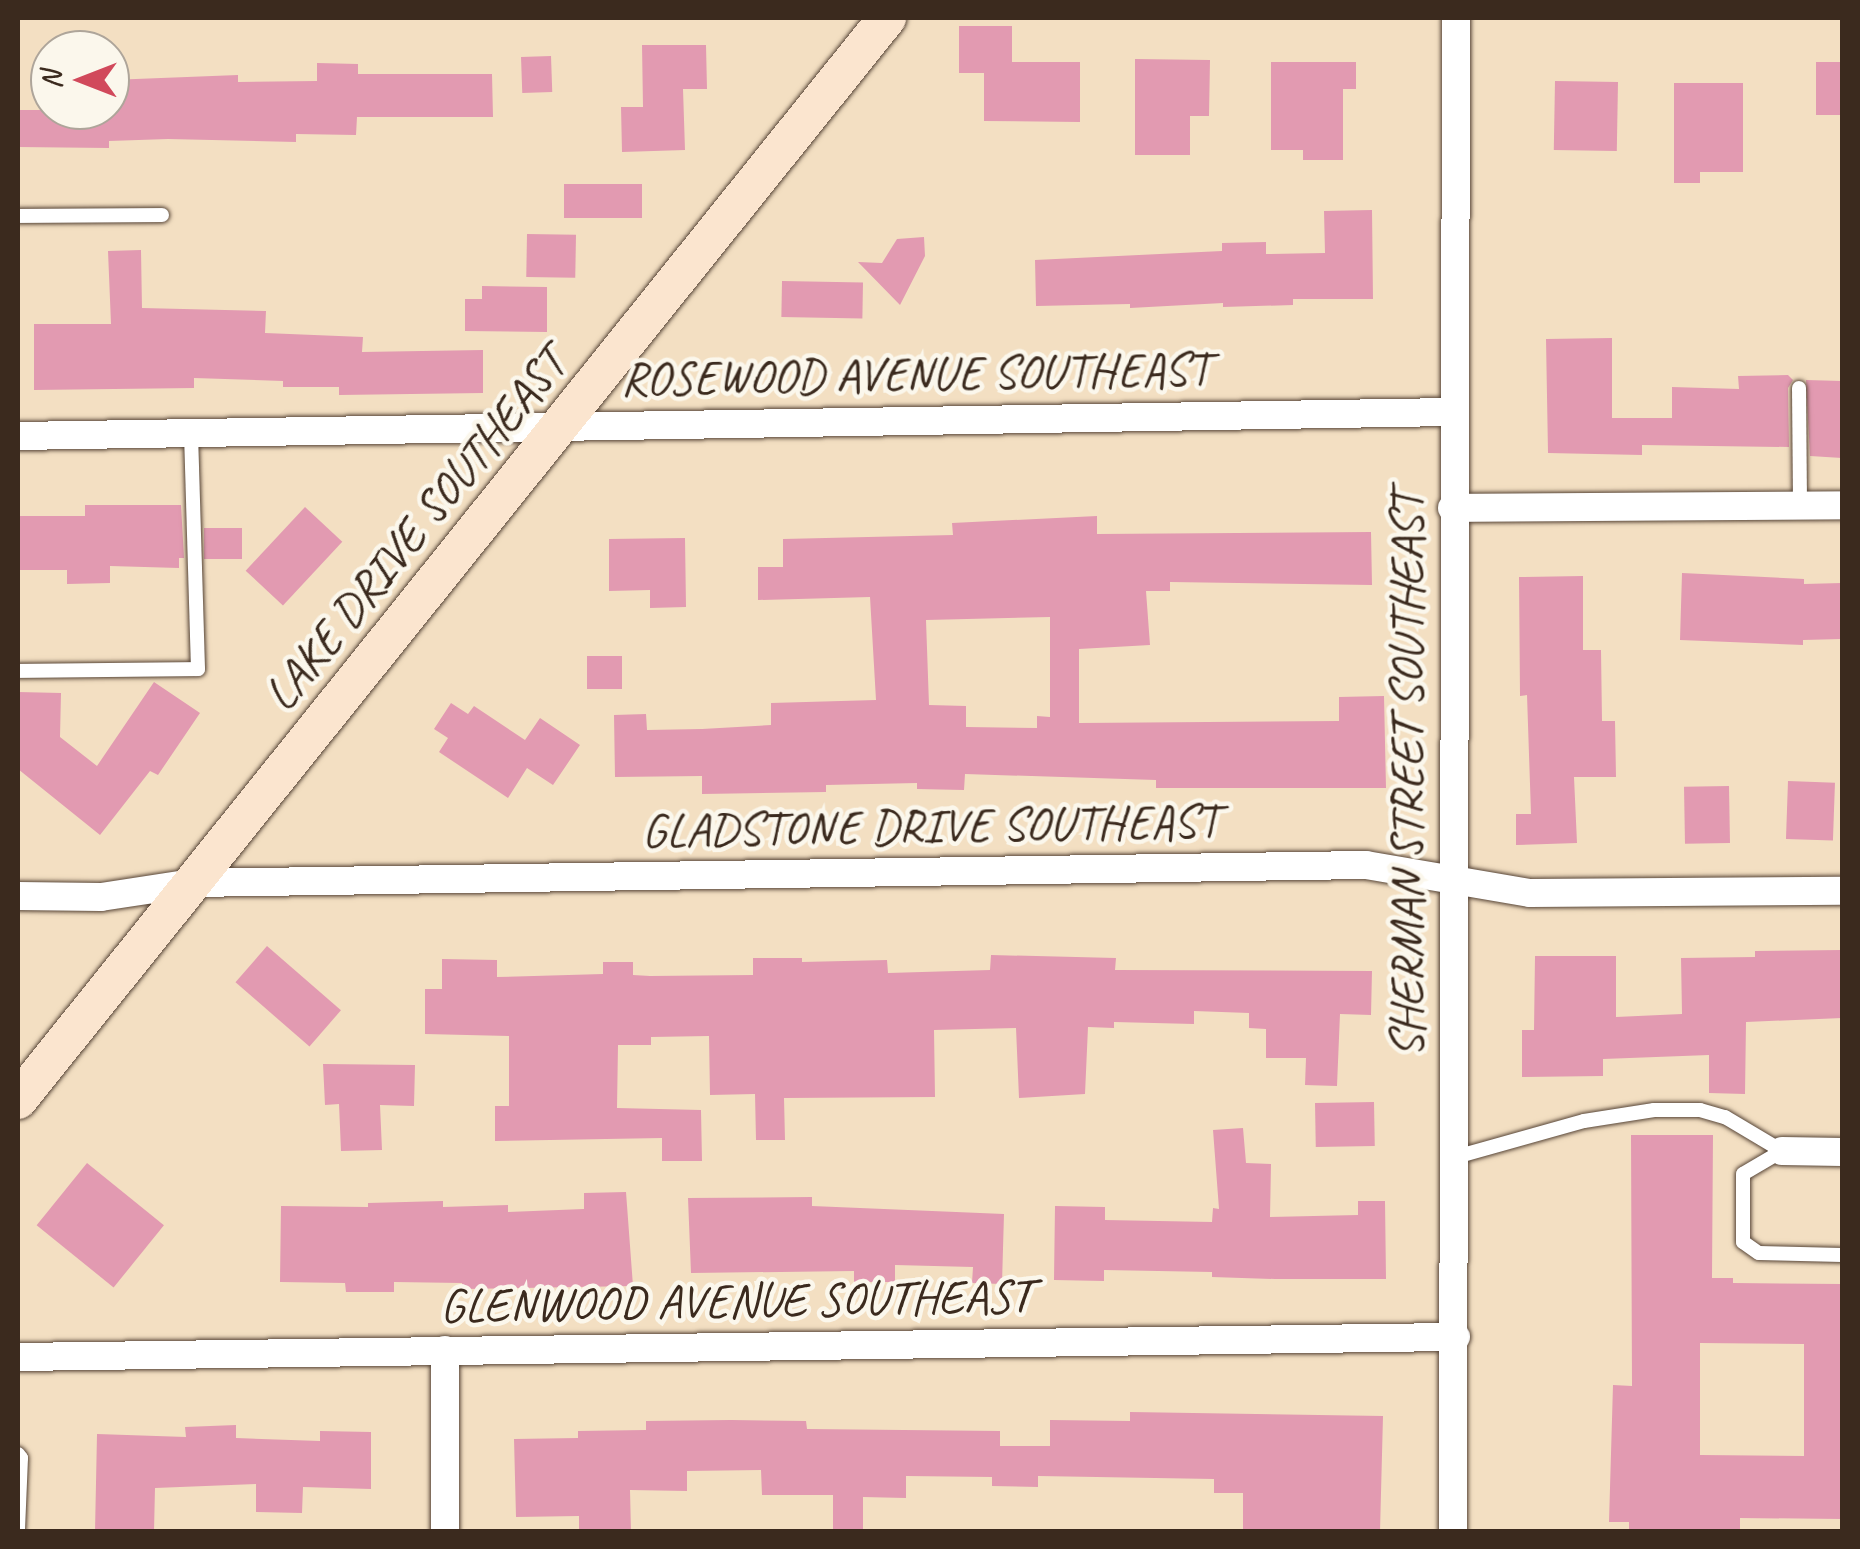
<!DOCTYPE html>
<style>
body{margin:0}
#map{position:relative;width:1860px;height:1549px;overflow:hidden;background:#f3dfc2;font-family:Caveat,sans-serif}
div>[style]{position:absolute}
.building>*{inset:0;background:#e29ab1;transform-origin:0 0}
.roads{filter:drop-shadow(0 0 2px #574537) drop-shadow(0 0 2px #574537)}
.lane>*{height:14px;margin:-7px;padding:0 7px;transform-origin:7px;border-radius:7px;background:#fff}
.street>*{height:28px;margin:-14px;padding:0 14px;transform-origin:14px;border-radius:14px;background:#fff}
.secondary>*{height:38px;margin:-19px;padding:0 19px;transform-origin:19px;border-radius:19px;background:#fbe5cf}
span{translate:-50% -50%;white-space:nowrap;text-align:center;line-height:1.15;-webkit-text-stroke:9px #fbf7ec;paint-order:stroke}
.street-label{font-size:48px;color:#3b2a1e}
.frame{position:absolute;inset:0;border:20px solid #3b2a1e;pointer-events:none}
.north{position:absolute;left:30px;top:30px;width:100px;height:100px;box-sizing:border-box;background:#fbf7ec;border:2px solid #aea59a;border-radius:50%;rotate:270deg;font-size:28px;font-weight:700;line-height:40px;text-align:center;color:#3b2a1e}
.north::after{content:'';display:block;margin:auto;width:35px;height:45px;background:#d1495b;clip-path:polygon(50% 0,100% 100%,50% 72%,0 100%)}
</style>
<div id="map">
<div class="building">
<div style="clip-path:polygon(959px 26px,1012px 26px,1012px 62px,1080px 62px,1080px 122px,984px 121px,984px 73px,959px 73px)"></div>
<div style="clip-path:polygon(642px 45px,706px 45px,707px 89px,683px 89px,685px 150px,622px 152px,621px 107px,643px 107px)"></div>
<div style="left:551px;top:56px;width:36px;height:30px;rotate:88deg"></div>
<div style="clip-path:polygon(1135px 59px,1210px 60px,1209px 116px,1190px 116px,1190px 155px,1135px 155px)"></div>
<div style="clip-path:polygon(1271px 62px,1356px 62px,1356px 89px,1343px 89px,1343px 160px,1303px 160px,1303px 150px,1271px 150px)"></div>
<div style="left:1816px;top:62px;width:26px;height:53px"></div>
<div style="clip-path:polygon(317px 63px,358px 64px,358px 74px,492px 74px,493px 117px,357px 117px,356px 135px,296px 134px,296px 142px,168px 139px,109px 141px,109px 148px,18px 147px,18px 110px,110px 110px,110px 80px,238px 75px,238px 82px,317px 81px)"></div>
<div style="left:1555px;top:81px;width:63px;height:69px;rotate:1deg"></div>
<div style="clip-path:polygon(1674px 83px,1743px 83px,1743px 172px,1700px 172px,1700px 183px,1674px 183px)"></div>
<div style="left:564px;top:184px;width:78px;height:34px"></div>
<div style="clip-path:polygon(1372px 210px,1373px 299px,1293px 299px,1293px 305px,1223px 307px,1223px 303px,1130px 308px,1130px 304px,1036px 306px,1035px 260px,1222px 251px,1222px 243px,1266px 242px,1266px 254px,1325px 253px,1324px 211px)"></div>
<div style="left:527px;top:234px;width:49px;height:43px;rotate:1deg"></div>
<div style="clip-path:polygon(924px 237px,925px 256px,900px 305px,858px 262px,882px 263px,897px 239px)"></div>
<div style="clip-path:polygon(141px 250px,142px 308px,266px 311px,265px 333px,363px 337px,362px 352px,483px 350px,483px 393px,339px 395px,339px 387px,283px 387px,283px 381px,194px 378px,194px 388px,34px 390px,34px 324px,111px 324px,108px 251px)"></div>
<div style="left:782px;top:281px;width:81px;height:36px;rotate:1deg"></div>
<div style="clip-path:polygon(482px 286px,547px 287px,547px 332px,465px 331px,465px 299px,482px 299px)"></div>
<div style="clip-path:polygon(1612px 338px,1612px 418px,1672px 418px,1672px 387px,1739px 389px,1738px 376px,1788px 375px,1793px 380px,1788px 388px,1789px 447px,1642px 445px,1642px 455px,1548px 453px,1546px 339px)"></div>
<div style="clip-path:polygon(1806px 380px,1842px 381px,1842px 458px,1810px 456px)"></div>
<div style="clip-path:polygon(85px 505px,181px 505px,184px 558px,179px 558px,179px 568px,110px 566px,110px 583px,67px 584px,67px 570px,18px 570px,18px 516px,85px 516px)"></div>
<div style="left:305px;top:507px;width:51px;height:87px;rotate:43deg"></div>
<div style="clip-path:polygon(evenodd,1097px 516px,1097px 534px,1371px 532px,1372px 585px,1170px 582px,1170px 591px,1146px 591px,1150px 645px,1079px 649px,1079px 723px,1339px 721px,1339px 697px,1384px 696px,1386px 788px,1156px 788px,1156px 780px,965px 774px,964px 790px,917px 789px,917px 783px,826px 785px,826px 792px,702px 794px,702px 776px,615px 777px,614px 715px,646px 714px,647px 730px,702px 729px,771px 725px,771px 703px,876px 700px,870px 597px,758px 600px,758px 567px,783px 567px,783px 539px,953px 535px,952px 523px,1097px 516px,1050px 617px,1050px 717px,1037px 716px,1037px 728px,966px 727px,966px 706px,929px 705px,926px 620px,1050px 617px)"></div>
<div style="left:204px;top:528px;width:38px;height:31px"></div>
<div style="clip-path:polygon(685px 538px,686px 607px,650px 608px,650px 590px,609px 591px,609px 539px)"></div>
<div style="clip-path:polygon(1682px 573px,1804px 579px,1804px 584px,1842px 583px,1842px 639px,1803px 640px,1803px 645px,1680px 640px)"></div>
<div style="clip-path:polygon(1583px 576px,1583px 650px,1601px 650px,1602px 721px,1615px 721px,1616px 777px,1574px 777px,1577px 843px,1516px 845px,1516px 814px,1531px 814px,1527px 695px,1520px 696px,1519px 577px)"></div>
<div style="left:587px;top:656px;width:35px;height:33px"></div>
<div style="clip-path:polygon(154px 682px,200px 713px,158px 775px,150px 771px,100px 835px,18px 769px,18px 692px,61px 693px,60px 737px,97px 766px)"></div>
<div style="clip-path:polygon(451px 703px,468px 714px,474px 706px,525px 740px,540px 718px,580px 745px,553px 785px,527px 768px,508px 798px,439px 752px,448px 738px,434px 729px)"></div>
<div style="left:1788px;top:781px;width:47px;height:58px;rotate:2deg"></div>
<div style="left:1729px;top:786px;width:57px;height:45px;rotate:89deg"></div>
<div style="left:267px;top:946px;width:98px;height:48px;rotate:41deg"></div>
<div style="clip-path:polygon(1842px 950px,1842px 1018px,1746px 1022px,1745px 1094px,1709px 1093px,1709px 1055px,1603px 1059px,1603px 1076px,1522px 1077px,1522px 1030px,1534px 1030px,1535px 956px,1616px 956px,1616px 1017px,1682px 1014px,1681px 958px,1755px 957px,1755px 951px)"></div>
<div style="clip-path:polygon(991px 955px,1116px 958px,1115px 970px,1372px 971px,1371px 1015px,1340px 1014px,1337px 1086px,1305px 1085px,1306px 1058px,1266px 1058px,1266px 1029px,1249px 1028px,1249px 1013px,1194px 1011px,1194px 1024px,1114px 1022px,1114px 1028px,1088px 1027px,1085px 1094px,1019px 1098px,1016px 1028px,934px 1030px,935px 1097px,784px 1098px,785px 1140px,756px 1140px,755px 1094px,710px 1095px,709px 1036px,651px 1037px,651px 1045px,618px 1045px,617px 1108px,701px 1110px,702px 1161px,662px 1161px,662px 1138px,495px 1141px,495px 1106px,509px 1106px,509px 1036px,425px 1034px,425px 989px,442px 989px,442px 959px,497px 960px,497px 977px,603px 974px,603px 962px,633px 962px,633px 975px,650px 976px,753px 975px,753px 958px,802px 958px,802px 962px,887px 960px,888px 973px,990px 970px)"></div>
<div style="clip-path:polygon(323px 1064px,415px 1065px,414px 1106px,380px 1105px,382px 1150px,341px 1151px,339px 1104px,325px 1105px)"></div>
<div style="left:1374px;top:1102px;width:44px;height:59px;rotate:89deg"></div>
<div style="clip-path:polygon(1243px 1128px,1246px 1163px,1271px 1164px,1270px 1217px,1358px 1215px,1358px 1201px,1385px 1201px,1386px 1279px,1275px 1279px,1212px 1277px,1212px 1272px,1104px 1270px,1104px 1281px,1054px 1280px,1055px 1206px,1105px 1207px,1105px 1220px,1212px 1222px,1213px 1208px,1219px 1209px,1213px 1130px)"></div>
<div style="clip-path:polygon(evenodd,1631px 1135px,1713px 1135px,1712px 1278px,1733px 1278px,1733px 1283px,1842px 1284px,1842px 1519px,1740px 1518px,1740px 1532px,1629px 1532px,1629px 1522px,1609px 1522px,1613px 1385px,1632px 1386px,1631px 1135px,1700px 1343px,1804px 1344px,1804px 1456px,1700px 1455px,1700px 1343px)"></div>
<div style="left:87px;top:1163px;width:99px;height:80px;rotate:39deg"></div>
<div style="clip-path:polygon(626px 1192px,633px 1286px,463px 1289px,462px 1283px,394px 1282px,394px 1292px,346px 1292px,345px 1283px,280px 1282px,281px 1206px,368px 1207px,368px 1203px,443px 1201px,443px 1207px,508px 1205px,508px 1212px,584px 1209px,584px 1193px)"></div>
<div style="clip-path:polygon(812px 1197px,812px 1206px,1004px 1214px,1002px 1284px,972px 1283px,973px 1267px,895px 1265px,895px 1282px,854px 1282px,854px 1271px,691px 1273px,688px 1198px)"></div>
<div style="clip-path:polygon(1130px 1412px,1383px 1416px,1380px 1532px,1243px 1532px,1243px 1493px,1214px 1493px,1214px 1479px,1038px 1476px,1038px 1487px,992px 1486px,992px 1477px,906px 1476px,906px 1498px,863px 1497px,863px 1532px,833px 1532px,833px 1495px,762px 1495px,761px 1470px,687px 1471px,687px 1491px,630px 1490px,631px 1532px,579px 1532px,579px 1516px,516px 1517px,514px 1439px,578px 1438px,578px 1431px,646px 1430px,646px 1421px,731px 1420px,806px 1421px,807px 1429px,1000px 1431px,1000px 1446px,1050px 1446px,1050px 1420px,1130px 1421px)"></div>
<div style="clip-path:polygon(236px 1425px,236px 1438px,320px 1441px,320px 1431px,371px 1432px,371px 1489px,303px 1487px,302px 1513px,256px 1512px,256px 1484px,155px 1488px,154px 1532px,95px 1532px,97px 1434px,186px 1437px,185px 1427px)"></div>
</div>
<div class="roads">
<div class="lane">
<div style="left:18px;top:216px;width:144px;rotate:-0.4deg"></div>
<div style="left:1799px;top:388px;width:117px;rotate:89.5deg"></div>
<div style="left:18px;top:671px;width:180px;rotate:-0.6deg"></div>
<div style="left:198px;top:669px;width:234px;rotate:-91.7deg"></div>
<div style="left:1452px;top:1158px;width:137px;rotate:-15.7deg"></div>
<div style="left:1584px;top:1121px;width:71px;rotate:-8.9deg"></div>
<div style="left:1654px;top:1110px;width:46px"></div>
<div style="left:1700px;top:1110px;width:26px;rotate:16deg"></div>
<div style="left:1725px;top:1117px;width:66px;rotate:30.8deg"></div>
<div style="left:1782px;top:1151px;width:45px;rotate:149.5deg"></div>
<div style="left:1743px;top:1174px;width:68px;rotate:90deg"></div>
<div style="left:1743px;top:1242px;width:19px;rotate:35deg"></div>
<div style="left:1759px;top:1253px;width:83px;rotate:1.4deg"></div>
<div style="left:18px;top:1454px;width:5px;rotate:53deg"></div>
<div style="left:21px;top:1458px;width:71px;rotate:92.4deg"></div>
</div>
<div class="street">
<div style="left:18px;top:436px;width:1436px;rotate:-0.96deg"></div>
<div style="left:1452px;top:508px;width:390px;rotate:-0.4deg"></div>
<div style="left:18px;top:896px;width:83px;rotate:0.7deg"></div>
<div style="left:101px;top:897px;width:92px;rotate:-8.7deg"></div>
<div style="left:192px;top:883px;width:1174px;rotate:-0.88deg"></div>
<div style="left:1366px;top:865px;width:166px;rotate:9.7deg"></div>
<div style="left:1530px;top:893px;width:312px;rotate:-0.4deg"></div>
<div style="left:1782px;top:1151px;width:60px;rotate:1deg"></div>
<div style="left:18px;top:1357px;width:1438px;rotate:-0.8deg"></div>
<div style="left:445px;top:1532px;width:182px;rotate:-90deg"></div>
<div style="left:1453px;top:1532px;width:1514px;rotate:-89.89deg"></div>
</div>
<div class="secondary">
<div style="left:18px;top:1100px;width:1388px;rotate:-51.23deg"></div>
</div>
</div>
<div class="street-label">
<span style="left:915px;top:374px;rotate:-1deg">ROSEWOOD AVENUE SOUTHEAST</span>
<span style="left:415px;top:529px;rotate:-51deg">LAKE DRIVE SOUTHEAST</span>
<span style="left:1407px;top:775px;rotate:-90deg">SHERMAN STREET SOUTHEAST</span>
<span style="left:930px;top:826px;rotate:-1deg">GLADSTONE DRIVE SOUTHEAST</span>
<span style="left:736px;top:1301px;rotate:-1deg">GLENWOOD AVENUE SOUTHEAST</span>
</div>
<div class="frame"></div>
<div class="north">N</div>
</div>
